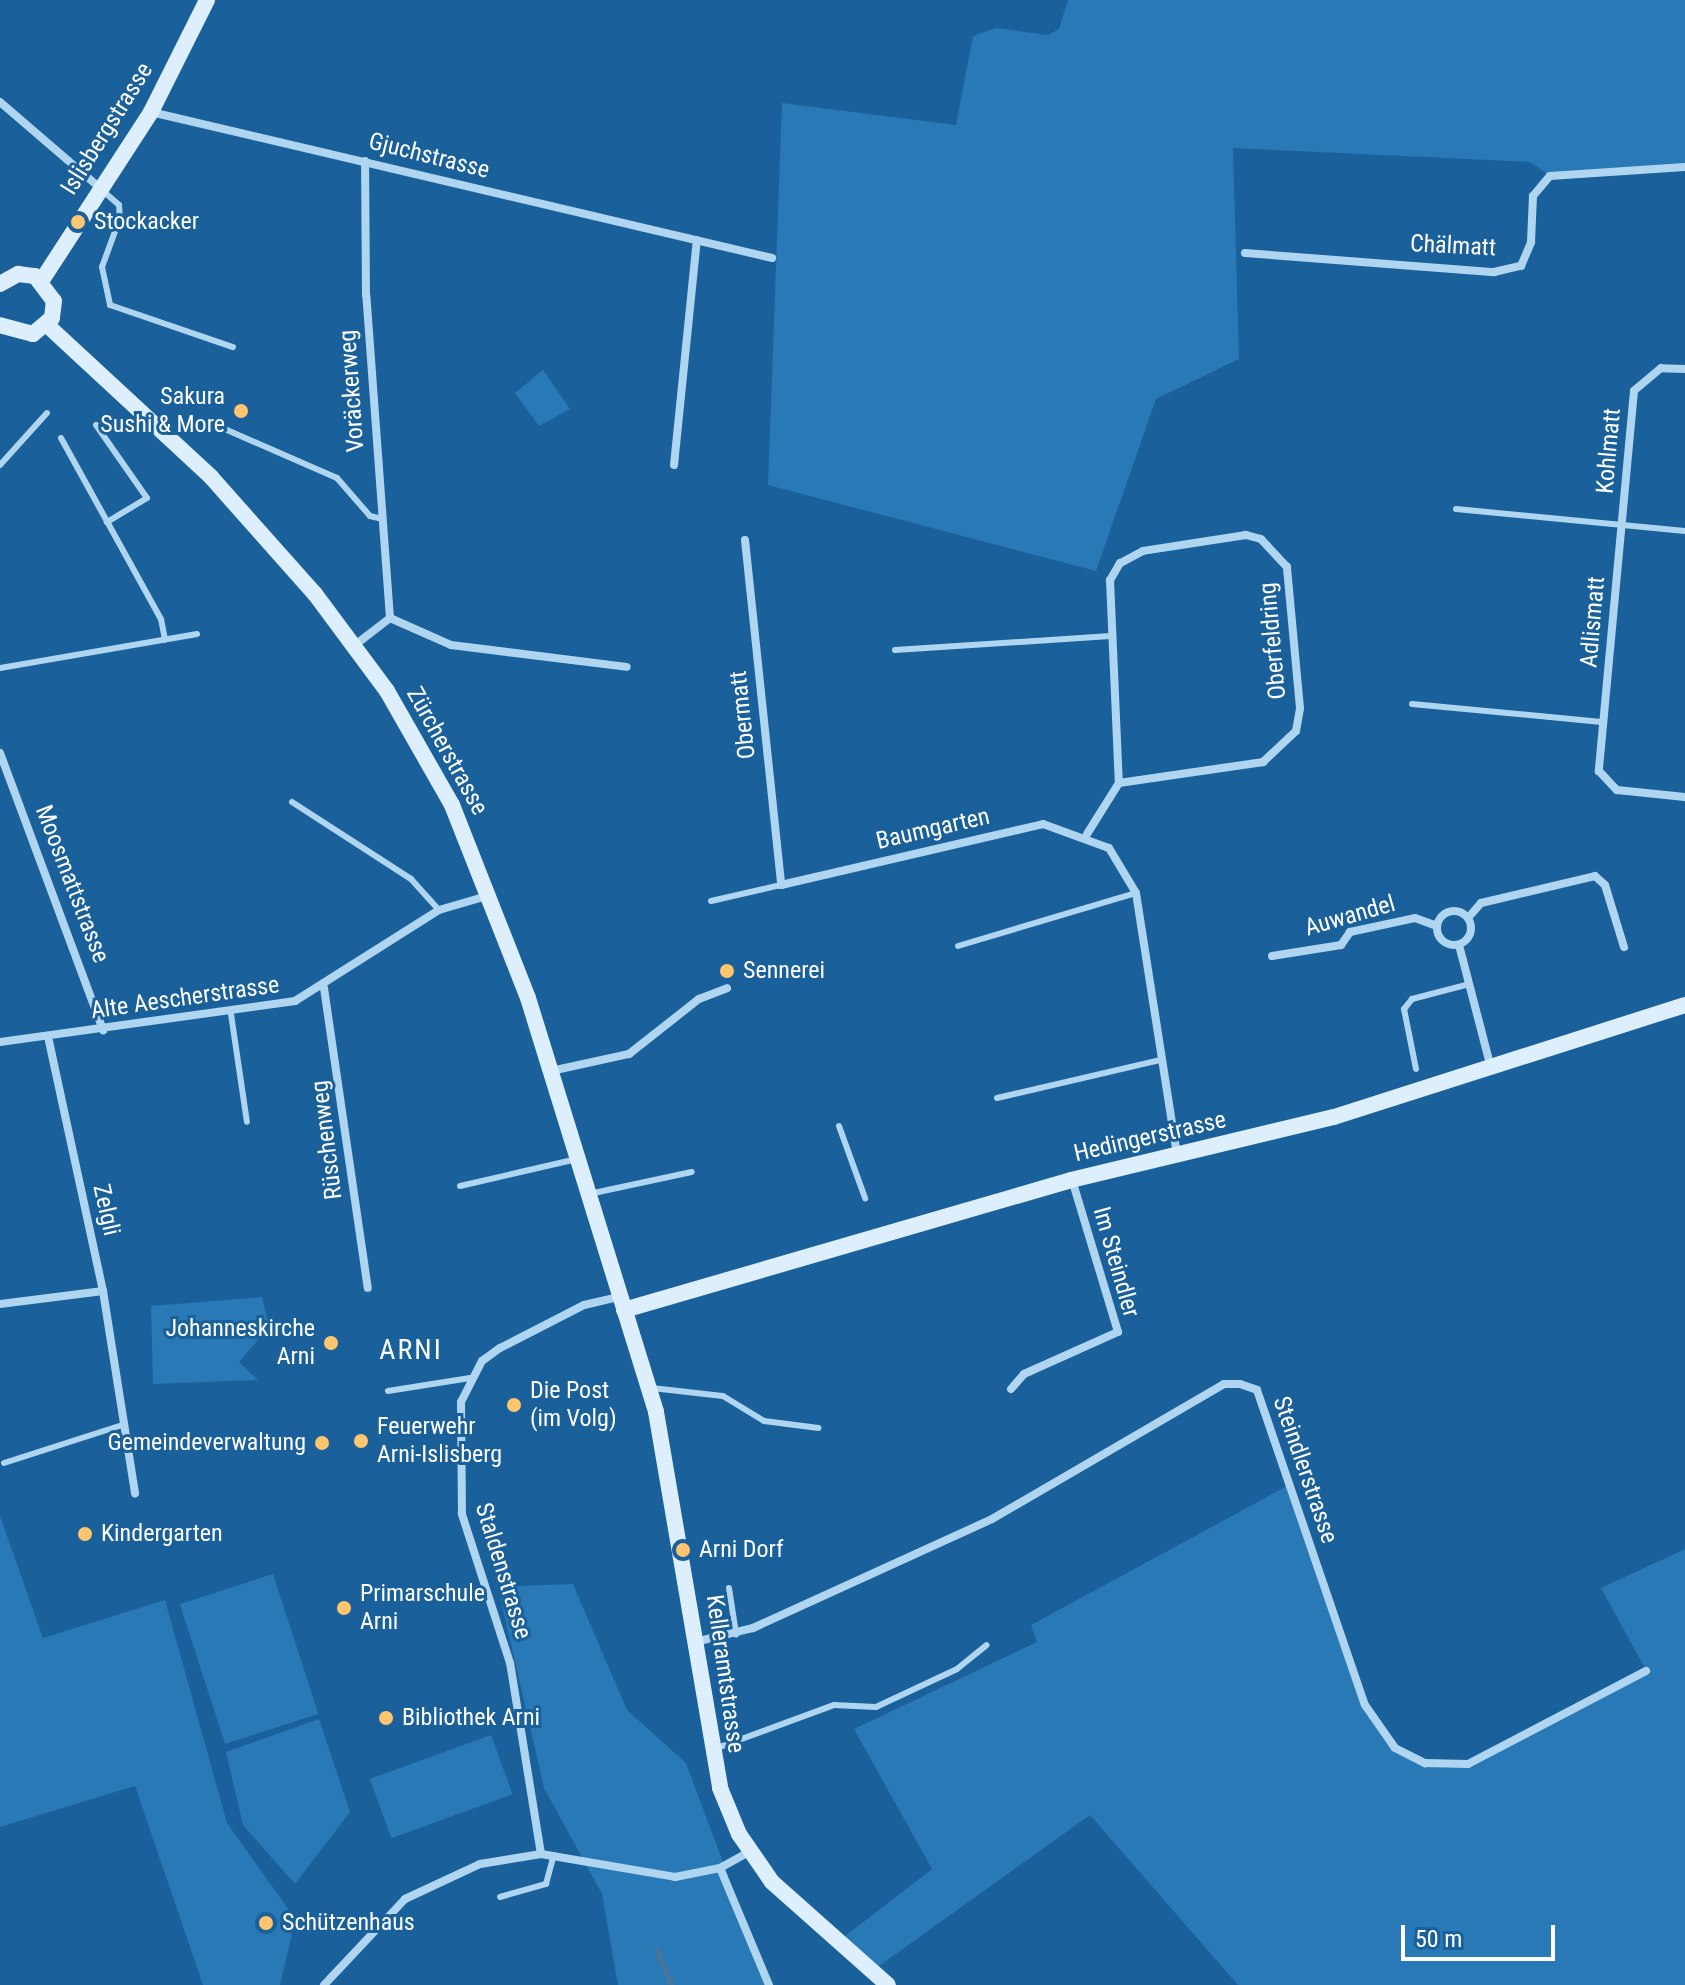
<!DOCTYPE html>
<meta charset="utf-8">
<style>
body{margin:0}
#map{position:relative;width:1685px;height:1985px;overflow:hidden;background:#1a609a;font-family:"Roboto Condensed",sans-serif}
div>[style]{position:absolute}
.green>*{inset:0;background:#2979b6;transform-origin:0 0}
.stream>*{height:6px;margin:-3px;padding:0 3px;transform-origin:3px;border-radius:3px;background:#44769d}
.lane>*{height:6px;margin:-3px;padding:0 3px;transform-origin:3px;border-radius:3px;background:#afd5f1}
.street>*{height:8px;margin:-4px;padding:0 4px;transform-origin:4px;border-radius:4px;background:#afd5f1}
.street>.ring{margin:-4px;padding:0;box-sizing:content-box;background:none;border:8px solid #afd5f1;border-radius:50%}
.secondary>*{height:16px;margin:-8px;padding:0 8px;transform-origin:8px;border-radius:8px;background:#ddeefc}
.dots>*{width:22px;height:22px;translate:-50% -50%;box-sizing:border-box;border:4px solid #1a609a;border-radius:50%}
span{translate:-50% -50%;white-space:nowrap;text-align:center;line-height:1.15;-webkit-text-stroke:6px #1a609a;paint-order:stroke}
.street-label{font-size:24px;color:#fff}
.poi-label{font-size:24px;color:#fff}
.left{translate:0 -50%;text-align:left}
.right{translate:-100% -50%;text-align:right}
.quarter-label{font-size:28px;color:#fff;letter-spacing:2px}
.scale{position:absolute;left:1401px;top:1925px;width:154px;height:36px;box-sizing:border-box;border:4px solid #fff;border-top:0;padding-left:10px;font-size:24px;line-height:28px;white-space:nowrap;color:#fff;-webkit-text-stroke:6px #1a609a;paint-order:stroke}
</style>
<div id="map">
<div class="green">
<div style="clip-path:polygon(1068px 0,1685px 0,1685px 167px,1550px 176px,1530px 162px,1233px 148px,1239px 359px,1156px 399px,1096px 571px,768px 485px,782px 103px,956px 125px,973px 36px,996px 28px,1048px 35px,1059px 29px)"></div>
<div style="clip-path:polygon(543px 370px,570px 409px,539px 426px,515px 393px)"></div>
<div style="clip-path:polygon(262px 1297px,269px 1327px,239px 1362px,258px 1380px,153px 1384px,151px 1306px)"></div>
<div style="clip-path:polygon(1289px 1485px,1365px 1705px,1395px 1748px,1445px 1768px,1468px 1764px,1646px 1670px,1601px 1588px,1685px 1549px,1685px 1985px,1238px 1985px,1090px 1815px,879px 1966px,844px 1937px,932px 1869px,854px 1729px,1037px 1642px,1031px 1625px)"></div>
<div style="clip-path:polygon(0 1516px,43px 1638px,165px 1600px,227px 1823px,289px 1910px,292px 1934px,280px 1985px,203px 1985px,135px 1786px,0 1827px)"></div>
<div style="left:273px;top:1574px;width:147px;height:98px;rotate:72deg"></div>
<div style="clip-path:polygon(573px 1584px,627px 1710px,686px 1763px,769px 1985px,618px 1985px,602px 1894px,544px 1788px,498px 1587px)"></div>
<div style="clip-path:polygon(319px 1719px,350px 1812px,295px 1884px,243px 1825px,226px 1752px)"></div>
<div style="left:491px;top:1735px;width:63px;height:129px;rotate:70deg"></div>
</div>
<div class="stream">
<div style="left:657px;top:1950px;width:38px;rotate:68deg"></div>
</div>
<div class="lane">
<div style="left:103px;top:191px;width:21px;rotate:41deg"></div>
<div style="left:119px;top:205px;width:13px;rotate:86deg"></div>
<div style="left:120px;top:218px;width:52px;rotate:110.2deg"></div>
<div style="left:102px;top:267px;width:39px;rotate:78deg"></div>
<div style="left:110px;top:305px;width:130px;rotate:18.9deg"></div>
<div style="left:96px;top:425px;width:89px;rotate:55.1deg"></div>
<div style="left:147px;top:498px;width:47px;rotate:149deg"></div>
<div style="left:227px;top:430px;width:120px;rotate:23.6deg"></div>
<div style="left:337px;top:478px;width:50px;rotate:49deg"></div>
<div style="left:370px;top:516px;width:12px;rotate:14deg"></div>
<div style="left:61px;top:438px;width:207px;rotate:61.1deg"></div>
<div style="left:161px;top:619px;width:21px;rotate:79deg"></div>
<div style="left:0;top:465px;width:70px;rotate:-47.9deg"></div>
<div style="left:1456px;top:509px;width:230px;rotate:5.5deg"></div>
<div style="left:895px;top:650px;width:216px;rotate:-3.7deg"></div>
<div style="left:0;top:668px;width:200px;rotate:-9.8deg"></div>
<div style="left:1412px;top:704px;width:193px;rotate:5.4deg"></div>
<div style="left:292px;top:802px;width:142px;rotate:32.9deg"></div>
<div style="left:411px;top:879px;width:42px;rotate:47.9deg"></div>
<div style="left:711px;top:901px;width:72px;rotate:-12.9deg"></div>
<div style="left:958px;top:946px;width:186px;rotate:-16.6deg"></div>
<div style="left:231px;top:1014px;width:109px;rotate:81.6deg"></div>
<div style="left:1416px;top:1069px;width:61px;rotate:-101.3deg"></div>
<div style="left:1404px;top:1009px;width:13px;rotate:-51deg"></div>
<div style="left:1412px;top:999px;width:59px;rotate:-14.7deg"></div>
<div style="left:997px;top:1098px;width:167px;rotate:-13.1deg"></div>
<div style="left:839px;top:1126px;width:77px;rotate:70.1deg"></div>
<div style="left:460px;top:1186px;width:120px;rotate:-13deg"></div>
<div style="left:589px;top:1194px;width:105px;rotate:-12.1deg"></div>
<div style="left:652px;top:1388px;width:71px;rotate:6.4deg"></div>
<div style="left:723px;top:1396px;width:48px;rotate:31.4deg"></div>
<div style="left:764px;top:1421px;width:55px;rotate:7.3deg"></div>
<div style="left:388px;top:1391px;width:83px;rotate:-9deg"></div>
<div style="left:4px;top:1463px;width:121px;rotate:-17.8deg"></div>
<div style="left:729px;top:1588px;width:47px;rotate:81.3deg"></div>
<div style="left:717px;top:1748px;width:125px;rotate:-20.2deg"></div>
<div style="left:834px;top:1705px;width:42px;rotate:2.7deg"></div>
<div style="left:876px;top:1707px;width:89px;rotate:-25.1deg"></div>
<div style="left:957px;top:1669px;width:38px;rotate:-39deg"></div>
<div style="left:500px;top:1897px;width:48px;rotate:-15.8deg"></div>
<div style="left:546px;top:1884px;width:30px;rotate:-75deg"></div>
</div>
<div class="street">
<div style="left:0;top:102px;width:132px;rotate:40.7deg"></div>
<div style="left:151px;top:112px;width:638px;rotate:13.23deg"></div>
<div style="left:1245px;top:253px;width:250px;rotate:4.4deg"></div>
<div style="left:1494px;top:272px;width:28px;rotate:-13deg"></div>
<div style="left:1521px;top:266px;width:26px;rotate:-67deg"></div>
<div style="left:1531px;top:242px;width:46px;rotate:-87.5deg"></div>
<div style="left:1533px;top:196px;width:26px;rotate:-50deg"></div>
<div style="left:1550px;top:176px;width:135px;rotate:-3.8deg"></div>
<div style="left:1685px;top:369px;width:24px;rotate:-178deg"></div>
<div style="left:1661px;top:368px;width:35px;rotate:140deg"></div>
<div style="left:1634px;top:391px;width:382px;rotate:95.3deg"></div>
<div style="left:1599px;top:771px;width:26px;rotate:47deg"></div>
<div style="left:1617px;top:790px;width:68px;rotate:5.9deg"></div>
<div style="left:674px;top:465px;width:226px;rotate:-84.2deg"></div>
<div style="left:745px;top:540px;width:347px;rotate:84deg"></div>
<div style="left:781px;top:885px;width:269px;rotate:-13.1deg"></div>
<div style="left:1043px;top:824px;width:70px;rotate:20deg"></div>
<div style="left:1109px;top:848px;width:52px;rotate:59deg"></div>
<div style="left:1136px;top:893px;width:265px;rotate:81.1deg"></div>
<div style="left:390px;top:618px;width:67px;rotate:23.9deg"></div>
<div style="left:451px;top:645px;width:177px;rotate:7.1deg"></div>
<div style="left:355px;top:645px;width:44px;rotate:-37.6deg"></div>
<div style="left:390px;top:618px;width:324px;rotate:-94.2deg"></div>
<div style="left:366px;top:295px;width:134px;rotate:-90.4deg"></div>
<div style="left:0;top:753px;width:296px;rotate:69.6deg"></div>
<div style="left:1087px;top:834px;width:60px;rotate:-57.9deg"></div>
<div style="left:1119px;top:783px;width:146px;rotate:-8.3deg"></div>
<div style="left:1263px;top:762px;width:45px;rotate:-43.2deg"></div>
<div style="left:1296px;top:731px;width:23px;rotate:-80deg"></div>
<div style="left:1300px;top:708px;width:142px;rotate:-95.3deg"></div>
<div style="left:1287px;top:567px;width:38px;rotate:-133deg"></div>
<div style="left:1261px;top:539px;width:16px;rotate:-165deg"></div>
<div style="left:1246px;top:535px;width:104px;rotate:171.2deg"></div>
<div style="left:1143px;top:551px;width:26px;rotate:152deg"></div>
<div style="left:1120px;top:563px;width:20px;rotate:120deg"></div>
<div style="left:1110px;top:580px;width:203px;rotate:87.5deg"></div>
<div class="ring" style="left:1437px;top:911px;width:26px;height:26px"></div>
<div style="left:1468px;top:918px;width:20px;rotate:-49deg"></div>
<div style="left:1481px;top:903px;width:117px;rotate:-13.3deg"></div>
<div style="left:1595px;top:876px;width:13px;rotate:42deg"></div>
<div style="left:1605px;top:885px;width:65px;rotate:73deg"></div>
<div style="left:1459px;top:945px;width:127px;rotate:75.4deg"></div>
<div style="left:1272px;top:956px;width:70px;rotate:-9.1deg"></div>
<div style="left:1341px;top:945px;width:16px;rotate:-55deg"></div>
<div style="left:1350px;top:932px;width:66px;rotate:-12.2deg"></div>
<div style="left:1415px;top:918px;width:23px;rotate:20deg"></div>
<div style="left:324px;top:988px;width:303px;rotate:81.7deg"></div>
<div style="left:0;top:1042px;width:298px;rotate:-7.9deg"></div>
<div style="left:295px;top:1001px;width:170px;rotate:-32.3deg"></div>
<div style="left:439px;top:910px;width:50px;rotate:-16.3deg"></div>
<div style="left:551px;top:1071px;width:80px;rotate:-12.3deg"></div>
<div style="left:629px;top:1054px;width:89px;rotate:-38.2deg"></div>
<div style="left:699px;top:999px;width:30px;rotate:-21deg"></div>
<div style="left:103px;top:1291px;width:205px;rotate:81deg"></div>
<div style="left:0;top:1304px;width:104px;rotate:-7.2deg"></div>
<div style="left:103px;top:1291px;width:260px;rotate:-102.2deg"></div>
<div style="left:1011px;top:1389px;width:20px;rotate:-49deg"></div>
<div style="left:1024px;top:1374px;width:103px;rotate:-24.1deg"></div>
<div style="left:1118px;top:1332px;width:159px;rotate:-106.8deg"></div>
<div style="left:695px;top:1642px;width:60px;rotate:-13.6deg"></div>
<div style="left:753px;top:1628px;width:263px;rotate:-24.5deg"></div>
<div style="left:992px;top:1519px;width:268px;rotate:-30.2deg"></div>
<div style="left:1224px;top:1384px;width:16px"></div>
<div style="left:1240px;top:1384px;width:18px;rotate:19deg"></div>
<div style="left:1257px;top:1390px;width:333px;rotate:71.1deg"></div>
<div style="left:1365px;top:1705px;width:52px;rotate:55.1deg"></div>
<div style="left:1395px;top:1748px;width:34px;rotate:27deg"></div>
<div style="left:1425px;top:1763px;width:43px;rotate:1.3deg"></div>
<div style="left:1468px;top:1764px;width:201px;rotate:-27.6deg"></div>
<div style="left:541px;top:1854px;width:193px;rotate:-99.2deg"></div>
<div style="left:510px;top:1663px;width:157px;rotate:-107.9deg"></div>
<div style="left:462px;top:1514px;width:112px;rotate:-90.5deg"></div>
<div style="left:461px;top:1402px;width:46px;rotate:-62.9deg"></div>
<div style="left:482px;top:1361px;width:22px;rotate:-36deg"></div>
<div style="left:500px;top:1348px;width:94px;rotate:-27.1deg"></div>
<div style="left:584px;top:1305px;width:37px;rotate:-13deg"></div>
<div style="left:720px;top:1868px;width:127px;rotate:67.3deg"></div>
<div style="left:324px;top:1985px;width:118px;rotate:-46.7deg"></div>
<div style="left:405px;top:1899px;width:83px;rotate:-25deg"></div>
<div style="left:480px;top:1864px;width:62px;rotate:-9.3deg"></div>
<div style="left:541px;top:1854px;width:136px;rotate:9.7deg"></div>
<div style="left:675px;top:1877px;width:46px;rotate:-11.3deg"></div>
<div style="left:720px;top:1868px;width:33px;rotate:-29deg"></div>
</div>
<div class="secondary">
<div style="left:42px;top:280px;width:200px;rotate:-57deg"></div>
<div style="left:151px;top:112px;width:125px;rotate:-63.4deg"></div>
<div style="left:0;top:284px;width:21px;rotate:-29deg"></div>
<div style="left:18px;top:274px;width:17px;rotate:7deg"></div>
<div style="left:35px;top:276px;width:31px;rotate:53deg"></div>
<div style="left:54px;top:301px;width:17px;rotate:97deg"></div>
<div style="left:52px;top:318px;width:25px;rotate:140deg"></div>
<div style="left:33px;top:334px;width:34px;rotate:-165deg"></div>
<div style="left:47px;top:325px;width:224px;rotate:42.8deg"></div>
<div style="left:211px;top:477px;width:157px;rotate:48.4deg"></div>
<div style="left:315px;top:594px;width:121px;rotate:53.4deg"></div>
<div style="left:387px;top:691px;width:131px;rotate:60.3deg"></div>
<div style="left:452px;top:805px;width:207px;rotate:68.5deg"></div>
<div style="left:528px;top:998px;width:433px;rotate:72.8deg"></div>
<div style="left:656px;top:1412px;width:381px;rotate:80.3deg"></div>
<div style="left:720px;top:1788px;width:50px;rotate:67.6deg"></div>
<div style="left:739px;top:1834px;width:58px;rotate:55.5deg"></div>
<div style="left:772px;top:1882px;width:155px;rotate:41.6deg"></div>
<div style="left:624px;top:1310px;width:466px;rotate:-16.2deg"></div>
<div style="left:1071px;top:1180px;width:270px;rotate:-13.5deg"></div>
<div style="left:1334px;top:1117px;width:368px;rotate:-17.7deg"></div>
</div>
<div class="dots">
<div style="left:78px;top:222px;background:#ffc56f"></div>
<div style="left:241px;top:411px;background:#ffc56f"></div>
<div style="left:727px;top:971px;background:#ffc56f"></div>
<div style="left:331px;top:1343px;background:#ffc56f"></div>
<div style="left:514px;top:1405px;background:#ffc56f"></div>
<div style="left:361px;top:1441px;background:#ffc56f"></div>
<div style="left:322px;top:1443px;background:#ffc56f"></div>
<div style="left:85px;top:1534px;background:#ffc56f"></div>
<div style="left:683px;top:1550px;background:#ffc56f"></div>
<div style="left:344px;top:1608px;background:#ffc56f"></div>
<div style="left:386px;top:1718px;background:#ffc56f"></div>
<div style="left:266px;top:1923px;background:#ffc56f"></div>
</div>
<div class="street-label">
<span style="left:107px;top:129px;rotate:-58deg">Islisbergstrasse</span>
<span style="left:429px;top:156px;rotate:14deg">Gjuchstrasse</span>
<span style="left:1453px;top:246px;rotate:3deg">Chälmatt</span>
<span style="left:352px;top:391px;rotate:-94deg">Voräckerweg</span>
<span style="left:1609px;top:451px;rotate:-85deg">Kohlmatt</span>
<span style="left:1593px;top:622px;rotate:-85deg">Adlismatt</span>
<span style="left:1273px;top:641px;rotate:-95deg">Oberfeldring</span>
<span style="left:743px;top:715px;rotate:-96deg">Obermatt</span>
<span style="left:447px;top:751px;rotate:61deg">Zürcherstrasse</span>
<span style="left:933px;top:829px;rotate:-13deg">Baumgarten</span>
<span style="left:72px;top:884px;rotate:69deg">Moosmattstrasse</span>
<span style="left:1350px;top:916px;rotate:-16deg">Auwandel</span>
<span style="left:185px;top:998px;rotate:-8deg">Alte Aescherstrasse</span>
<span style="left:1150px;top:1137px;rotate:-13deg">Hedingerstrasse</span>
<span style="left:327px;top:1140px;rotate:-97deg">Rüschenweg</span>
<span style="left:106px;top:1210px;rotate:77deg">Zelgli</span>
<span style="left:1116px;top:1262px;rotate:74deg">Im Steindler</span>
<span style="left:1305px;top:1470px;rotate:71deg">Steindlerstrasse</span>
<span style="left:503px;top:1571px;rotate:73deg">Staldenstrasse</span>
<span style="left:725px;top:1674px;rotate:82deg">Kelleramtstrasse</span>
</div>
<div class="poi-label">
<span class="left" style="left:94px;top:222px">Stockacker</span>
<span class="right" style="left:225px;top:411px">Sakura<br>Sushi &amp; More</span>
<span class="left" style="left:743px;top:971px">Sennerei</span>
<span class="right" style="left:315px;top:1343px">Johanneskirche<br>Arni</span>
<span class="left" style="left:530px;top:1405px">Die Post<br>(im Volg)</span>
<span class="left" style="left:377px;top:1441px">Feuerwehr<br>Arni-Islisberg</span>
<span class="right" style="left:306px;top:1443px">Gemeindeverwaltung</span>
<span class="left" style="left:101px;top:1534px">Kindergarten</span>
<span class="left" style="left:699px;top:1550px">Arni Dorf</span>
<span class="left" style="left:360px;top:1608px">Primarschule<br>Arni</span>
<span class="left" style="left:402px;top:1718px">Bibliothek Arni</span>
<span class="left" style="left:282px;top:1923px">Schützenhaus</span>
</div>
<div class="quarter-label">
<span style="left:411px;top:1350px">ARNI</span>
</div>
<div class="scale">50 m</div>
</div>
